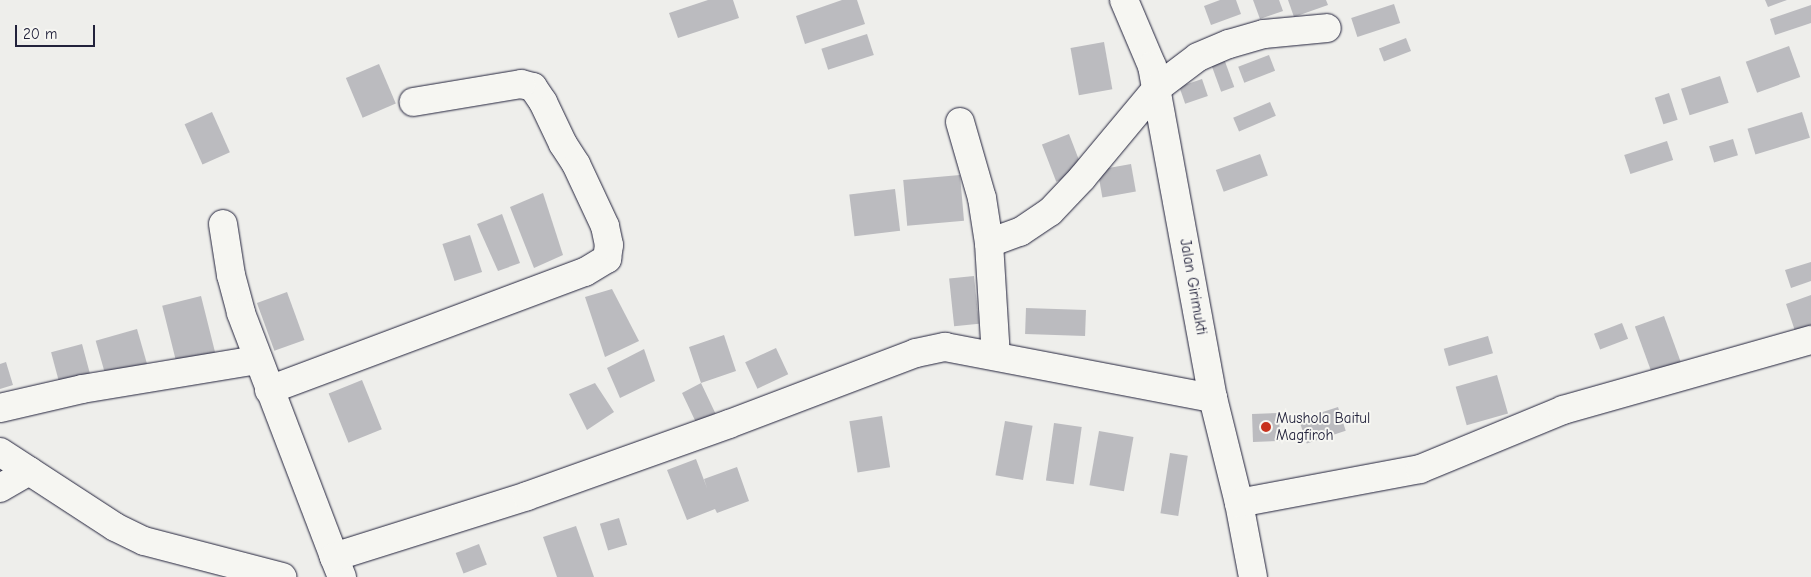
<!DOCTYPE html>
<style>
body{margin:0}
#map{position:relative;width:1811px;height:577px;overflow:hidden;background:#eeeeeb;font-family:"Comic Neue",sans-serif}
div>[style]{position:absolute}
.building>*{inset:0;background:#bbbbbf;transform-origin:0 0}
.roads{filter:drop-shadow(0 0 1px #22223b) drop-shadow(0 0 1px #22223b)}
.minor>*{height:28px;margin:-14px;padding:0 14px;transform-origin:14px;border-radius:14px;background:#f6f6f2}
.dots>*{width:14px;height:14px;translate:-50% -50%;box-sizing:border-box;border:2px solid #f6f6f2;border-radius:50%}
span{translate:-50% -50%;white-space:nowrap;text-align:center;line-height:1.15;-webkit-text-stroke:4px #f6f6f2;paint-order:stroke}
.street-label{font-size:15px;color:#22223b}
.poi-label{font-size:15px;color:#22223b}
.left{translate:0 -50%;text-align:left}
.scale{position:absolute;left:15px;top:25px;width:80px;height:22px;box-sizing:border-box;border:2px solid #22223b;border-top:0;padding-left:6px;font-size:15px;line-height:18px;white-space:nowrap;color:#22223b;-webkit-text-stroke:4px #f6f6f2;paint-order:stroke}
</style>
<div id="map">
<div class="building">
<div style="clip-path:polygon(708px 0,733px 0,739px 18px,678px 38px,669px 13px)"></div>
<div style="clip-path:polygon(842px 0,857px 0,865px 24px,805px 44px,796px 16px)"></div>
<div style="clip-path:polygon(1220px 0,1236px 0,1241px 14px,1211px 25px,1204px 6px)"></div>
<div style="clip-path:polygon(1253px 0,1279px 0,1283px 11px,1260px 19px)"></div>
<div style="clip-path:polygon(1288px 0,1326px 0,1328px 5px,1294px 17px)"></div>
<div style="clip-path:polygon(1765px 0,1787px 0,1768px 7px)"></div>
<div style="left:1394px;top:4px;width:20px;height:45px;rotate:72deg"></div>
<div style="clip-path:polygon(1811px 5px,1811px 23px,1775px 35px,1770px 19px)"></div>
<div style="left:867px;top:34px;width:22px;height:48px;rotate:72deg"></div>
<div style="left:1406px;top:38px;width:14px;height:29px;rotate:69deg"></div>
<div style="left:1104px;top:42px;width:48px;height:34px;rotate:80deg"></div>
<div style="left:1789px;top:46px;width:33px;height:46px;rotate:70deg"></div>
<div style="left:1269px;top:55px;width:17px;height:33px;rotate:69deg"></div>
<div style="left:1223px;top:56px;width:33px;height:14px;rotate:70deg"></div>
<div style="left:379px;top:64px;width:43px;height:36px;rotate:67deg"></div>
<div style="left:1720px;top:76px;width:28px;height:41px;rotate:72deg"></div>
<div style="left:1202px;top:79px;width:18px;height:24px;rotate:71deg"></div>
<div style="left:1669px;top:93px;width:28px;height:15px;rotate:72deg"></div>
<div style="left:1270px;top:102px;width:15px;height:40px;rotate:67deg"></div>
<div style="left:212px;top:112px;width:44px;height:30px;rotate:66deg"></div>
<div style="left:1802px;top:112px;width:27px;height:57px;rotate:73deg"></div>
<div style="left:1069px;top:134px;width:40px;height:29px;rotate:69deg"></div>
<div style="left:1733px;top:139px;width:17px;height:25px;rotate:73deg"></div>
<div style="left:1667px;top:141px;width:20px;height:45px;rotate:72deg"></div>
<div style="left:1260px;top:154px;width:23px;height:47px;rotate:70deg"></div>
<div style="left:1131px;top:164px;width:28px;height:34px;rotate:80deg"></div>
<div style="left:960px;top:175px;width:46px;height:57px;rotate:85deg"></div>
<div style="left:895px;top:189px;width:42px;height:46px;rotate:83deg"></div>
<div style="clip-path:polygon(543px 193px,563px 255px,534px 268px,510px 207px)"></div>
<div style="clip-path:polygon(502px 214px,520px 263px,498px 271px,477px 224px)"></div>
<div style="left:470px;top:235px;width:39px;height:29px;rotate:72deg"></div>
<div style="clip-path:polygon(1811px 262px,1811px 281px,1791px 288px,1785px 270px)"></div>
<div style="left:974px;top:276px;width:48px;height:25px;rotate:84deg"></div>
<div style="clip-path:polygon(612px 289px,639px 341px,605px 357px,585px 297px)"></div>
<div style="left:287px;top:292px;width:51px;height:32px;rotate:70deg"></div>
<div style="clip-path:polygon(1811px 295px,1811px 333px,1797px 337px,1786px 304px)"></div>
<div style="left:201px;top:296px;width:64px;height:40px;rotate:76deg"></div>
<div style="left:1026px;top:308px;width:60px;height:26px;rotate:2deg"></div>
<div style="left:1664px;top:316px;width:50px;height:31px;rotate:70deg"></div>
<div style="left:1622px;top:323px;width:17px;height:30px;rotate:69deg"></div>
<div style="left:137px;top:329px;width:37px;height:43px;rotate:74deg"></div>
<div style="clip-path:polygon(724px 335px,736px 371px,701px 383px,720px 423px,701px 433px,682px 393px,701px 383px,689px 347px)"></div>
<div style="left:1488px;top:336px;width:18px;height:46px;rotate:74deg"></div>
<div style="left:82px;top:344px;width:31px;height:32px;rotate:75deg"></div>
<div style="left:776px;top:348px;width:29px;height:34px;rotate:65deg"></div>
<div style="clip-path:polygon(644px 349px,655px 381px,620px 398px,607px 368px)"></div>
<div style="clip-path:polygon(6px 362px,13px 385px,0 389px,0 364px)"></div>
<div style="left:1497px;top:375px;width:40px;height:43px;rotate:74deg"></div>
<div style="left:362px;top:380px;width:53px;height:36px;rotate:68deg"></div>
<div style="clip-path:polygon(595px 383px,614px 412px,587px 430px,569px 394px)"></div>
<div style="left:1338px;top:407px;width:25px;height:41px;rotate:72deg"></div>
<div style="left:1279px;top:413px;width:28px;height:27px;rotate:88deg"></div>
<div style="left:882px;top:416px;width:52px;height:33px;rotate:81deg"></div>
<div style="left:1005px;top:421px;width:28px;height:55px;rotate:10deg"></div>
<div style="left:1054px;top:423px;width:28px;height:58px;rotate:8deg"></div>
<div style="left:1099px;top:431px;width:35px;height:55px;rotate:10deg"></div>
<div style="left:1170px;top:453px;width:18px;height:61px;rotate:9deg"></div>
<div style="clip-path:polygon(696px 459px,707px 488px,704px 479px,737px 467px,749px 501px,717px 513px,715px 509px,687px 520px,667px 470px)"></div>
<div style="left:619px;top:518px;width:28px;height:20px;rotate:73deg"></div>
<div style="clip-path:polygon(576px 526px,594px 577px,557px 577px,543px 537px)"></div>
<div style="left:479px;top:544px;width:22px;height:25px;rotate:69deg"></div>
</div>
<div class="roads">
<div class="minor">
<div style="left:1124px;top:0;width:72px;rotate:67deg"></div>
<div style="left:1152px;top:66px;width:338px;rotate:79.6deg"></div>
<div style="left:1213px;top:398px;width:108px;rotate:76.1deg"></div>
<div style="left:1239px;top:503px;width:75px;rotate:79.3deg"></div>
<div style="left:960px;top:122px;width:79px;rotate:73.9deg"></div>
<div style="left:982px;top:198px;width:46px;rotate:81.2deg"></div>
<div style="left:989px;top:243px;width:113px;rotate:86.5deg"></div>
<div style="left:223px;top:224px;width:52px;rotate:81.1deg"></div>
<div style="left:231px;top:275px;width:39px;rotate:75deg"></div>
<div style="left:241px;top:313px;width:261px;rotate:69.1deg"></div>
<div style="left:989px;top:243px;width:33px;rotate:-20deg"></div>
<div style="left:1020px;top:232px;width:36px;rotate:-34deg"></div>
<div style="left:1050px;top:212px;width:47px;rotate:-46.7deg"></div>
<div style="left:1082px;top:178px;width:117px;rotate:-50.2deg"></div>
<div style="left:1157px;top:88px;width:51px;rotate:-37.1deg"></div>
<div style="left:1198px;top:57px;width:34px;rotate:-23deg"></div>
<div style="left:1229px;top:44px;width:36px;rotate:-16deg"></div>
<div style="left:1264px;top:34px;width:63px;rotate:-5.4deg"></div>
<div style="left:269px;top:390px;width:337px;rotate:-20.5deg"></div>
<div style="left:585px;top:272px;width:26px;rotate:-31deg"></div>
<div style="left:607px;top:259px;width:14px;rotate:-82deg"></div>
<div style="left:609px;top:245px;width:19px;rotate:-102deg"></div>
<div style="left:605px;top:226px;width:68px;rotate:-115.1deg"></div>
<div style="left:576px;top:164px;width:24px;rotate:-123deg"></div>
<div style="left:563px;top:144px;width:47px;rotate:-115.5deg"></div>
<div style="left:543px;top:102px;width:18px;rotate:-124deg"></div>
<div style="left:533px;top:87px;width:12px;rotate:-166deg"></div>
<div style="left:521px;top:84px;width:109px;rotate:170.5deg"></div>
<div style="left:0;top:408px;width:84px;rotate:-13deg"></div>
<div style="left:82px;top:389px;width:178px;rotate:-9.4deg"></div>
<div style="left:0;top:452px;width:137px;rotate:33.1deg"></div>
<div style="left:115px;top:527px;width:32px;rotate:26deg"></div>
<div style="left:144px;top:541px;width:143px;rotate:14.6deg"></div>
<div style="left:0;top:488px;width:34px;rotate:-30deg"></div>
<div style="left:1239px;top:503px;width:184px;rotate:-10.6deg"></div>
<div style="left:1420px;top:469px;width:155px;rotate:-22.4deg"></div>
<div style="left:1563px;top:410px;width:258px;rotate:-15.8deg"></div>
<div style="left:342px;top:577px;width:22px;rotate:-112deg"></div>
<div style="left:334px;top:557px;width:202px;rotate:-17.5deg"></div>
<div style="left:527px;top:496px;width:214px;rotate:-19.6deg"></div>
<div style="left:729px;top:424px;width:200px;rotate:-20.8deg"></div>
<div style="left:916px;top:353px;width:30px;rotate:-12deg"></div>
<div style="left:945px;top:347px;width:273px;rotate:10.8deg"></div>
</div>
</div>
<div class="dots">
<div style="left:1266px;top:427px;background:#c8321e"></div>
</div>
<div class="street-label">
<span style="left:1193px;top:287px;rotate:80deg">Jalan Girimukti</span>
</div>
<div class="poi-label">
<span class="left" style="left:1276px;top:427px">Mushola Baitul<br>Magfiroh</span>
</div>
<div class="scale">20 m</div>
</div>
